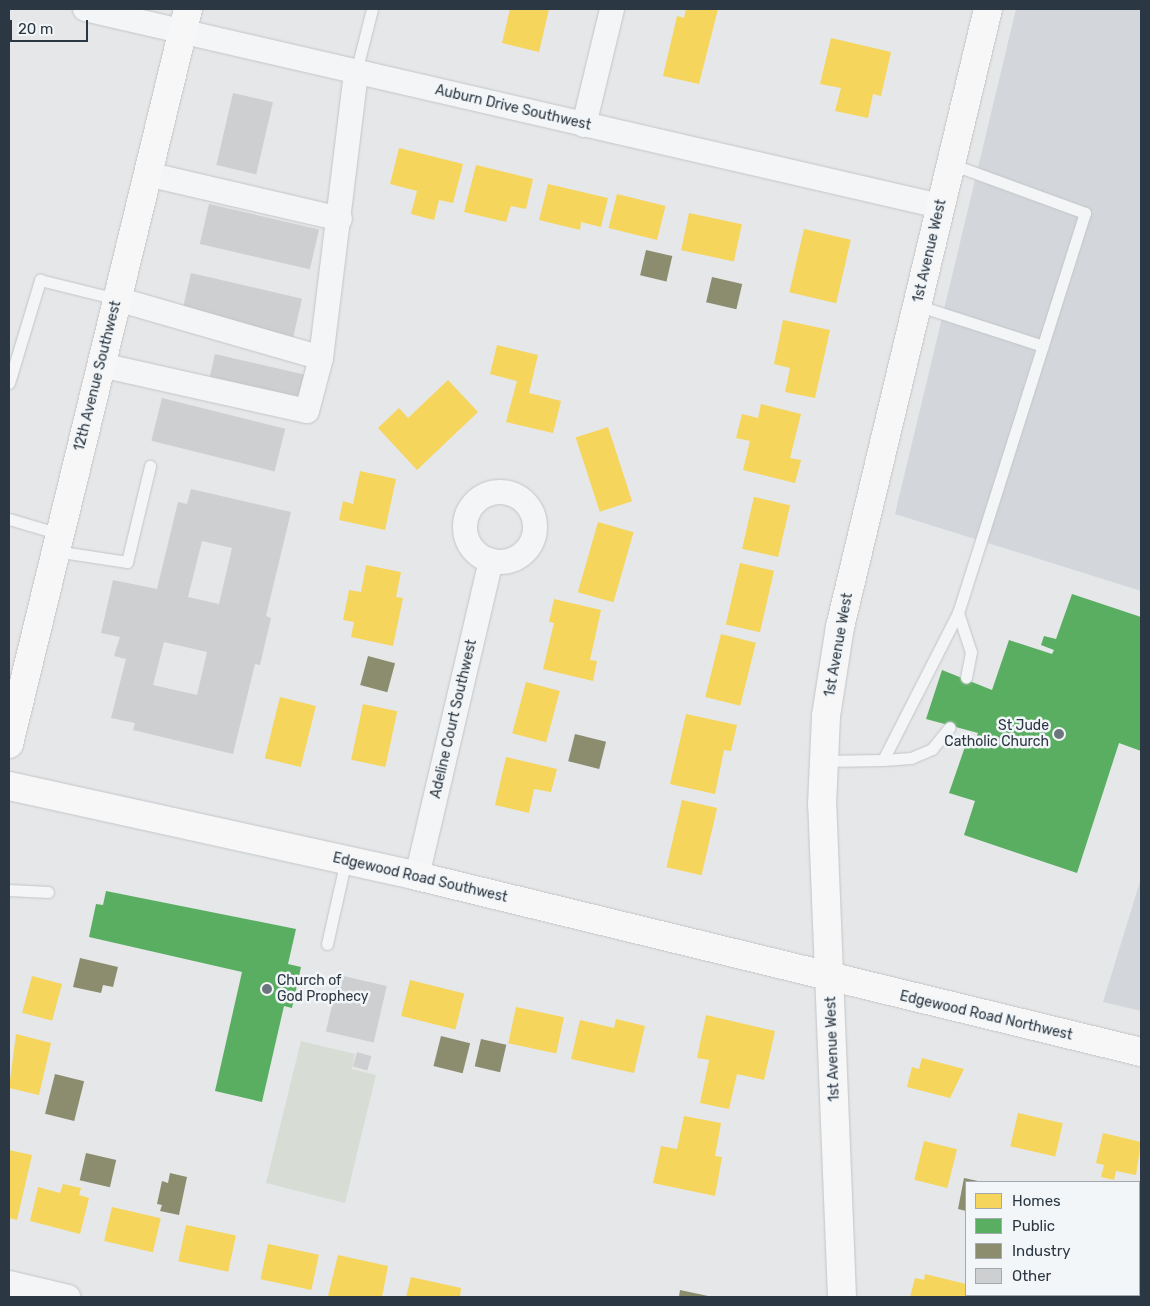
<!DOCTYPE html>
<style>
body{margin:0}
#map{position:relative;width:1150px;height:1306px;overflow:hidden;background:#e5e7e9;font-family:Rubik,sans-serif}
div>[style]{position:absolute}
.built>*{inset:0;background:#d3d7dc}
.green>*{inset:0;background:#d7ddd5}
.homes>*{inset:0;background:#f6d55c;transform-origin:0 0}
.public>*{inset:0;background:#5aae61}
.industry>*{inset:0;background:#8c8c6e;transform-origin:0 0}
.building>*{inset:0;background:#cdcfd1;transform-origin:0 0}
.roads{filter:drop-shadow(0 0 1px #c3c5c7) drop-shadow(0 0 1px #c3c5c7)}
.lane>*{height:11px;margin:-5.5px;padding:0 5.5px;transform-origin:5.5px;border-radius:5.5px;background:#f4f5f6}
.street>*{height:24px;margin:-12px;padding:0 12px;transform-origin:12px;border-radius:12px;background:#f4f5f6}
.street>.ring{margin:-12px;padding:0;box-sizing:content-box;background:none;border:24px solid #f4f5f6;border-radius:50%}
.secondary>*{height:28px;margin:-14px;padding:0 14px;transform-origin:14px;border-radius:14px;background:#f7f7f8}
.primary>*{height:28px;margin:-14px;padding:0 14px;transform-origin:14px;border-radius:14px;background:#f7f7f8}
.dots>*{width:14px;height:14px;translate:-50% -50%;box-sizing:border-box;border:2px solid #f3f6f8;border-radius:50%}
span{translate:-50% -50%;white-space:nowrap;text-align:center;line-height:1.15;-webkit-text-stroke:5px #f3f6f8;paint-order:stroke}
.street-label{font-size:14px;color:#2b3742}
.poi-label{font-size:14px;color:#2b3742}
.right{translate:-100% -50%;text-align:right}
.left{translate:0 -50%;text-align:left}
.frame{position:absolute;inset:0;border:10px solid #2b3742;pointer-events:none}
.legend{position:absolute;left:965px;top:1181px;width:175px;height:115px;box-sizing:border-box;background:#f3f6f8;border:1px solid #a3aaaf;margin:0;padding:6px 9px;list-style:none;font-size:15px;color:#2b3742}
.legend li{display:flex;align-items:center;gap:10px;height:25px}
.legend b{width:25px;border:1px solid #a3aaaf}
.scale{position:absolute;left:10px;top:20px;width:78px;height:22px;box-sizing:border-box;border:2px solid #2b3742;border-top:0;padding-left:6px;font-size:15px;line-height:18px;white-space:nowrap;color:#2b3742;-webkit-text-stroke:4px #f3f6f8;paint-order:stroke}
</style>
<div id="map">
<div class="built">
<div style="clip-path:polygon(1016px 9px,1141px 9px,1141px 591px,895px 514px)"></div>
<div style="clip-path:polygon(1141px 878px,1141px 1011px,1103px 1002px)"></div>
</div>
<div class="green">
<div style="clip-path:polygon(301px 1041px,355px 1054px,352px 1069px,376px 1075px,345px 1203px,266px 1183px)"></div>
</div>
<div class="homes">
<div style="clip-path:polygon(510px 9px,549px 9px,539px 52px,502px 43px)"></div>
<div style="clip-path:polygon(686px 9px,718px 9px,699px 84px,663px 76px,677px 16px,684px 18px)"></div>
<div style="clip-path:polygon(831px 38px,891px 52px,881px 96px,873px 94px,868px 118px,835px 111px,841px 88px,820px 84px)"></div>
<div style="clip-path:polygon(399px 148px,463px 164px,453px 203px,439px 200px,434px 220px,411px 214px,417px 191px,390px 184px)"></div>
<div style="clip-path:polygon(476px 165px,533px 179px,526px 209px,511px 206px,506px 222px,464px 212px)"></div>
<div style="clip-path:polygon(548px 184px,608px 198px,601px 227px,581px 222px,580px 230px,539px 220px)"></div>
<div style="left:617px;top:194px;width:50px;height:35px;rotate:14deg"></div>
<div style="left:689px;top:213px;width:54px;height:38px;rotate:12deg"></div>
<div style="left:804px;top:229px;width:48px;height:65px;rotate:13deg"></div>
<div style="clip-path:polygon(783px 320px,830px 330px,815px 398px,785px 392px,790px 368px,774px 364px)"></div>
<div style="clip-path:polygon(497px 345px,538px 355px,529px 393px,561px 401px,553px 433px,506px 422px,517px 381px,490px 374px)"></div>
<div style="clip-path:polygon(448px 380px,478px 412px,417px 470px,378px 428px,399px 408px,408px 418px)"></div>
<div style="clip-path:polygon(761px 404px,801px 414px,790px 458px,801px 460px,795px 483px,743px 470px,750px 441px,736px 438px,742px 414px,758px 418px)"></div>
<div style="left:608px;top:427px;width:78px;height:34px;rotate:72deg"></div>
<div style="clip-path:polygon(360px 471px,396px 479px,385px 530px,339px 520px,343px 501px,353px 504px)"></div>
<div style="left:754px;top:497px;width:37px;height:53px;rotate:13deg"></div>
<div style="left:598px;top:522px;width:37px;height:73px;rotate:16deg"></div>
<div style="left:740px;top:563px;width:35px;height:63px;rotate:13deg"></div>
<div style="clip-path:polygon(366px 565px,401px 572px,396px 597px,403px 598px,393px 646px,351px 637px,354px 622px,343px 620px,349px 590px,361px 592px)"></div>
<div style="clip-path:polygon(554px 599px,601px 610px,590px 660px,597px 661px,593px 681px,543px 669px,554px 623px,549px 622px)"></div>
<div style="left:721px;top:634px;width:36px;height:65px;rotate:14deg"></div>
<div style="left:526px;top:682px;width:35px;height:53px;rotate:15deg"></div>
<div style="left:280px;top:697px;width:37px;height:63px;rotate:14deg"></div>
<div style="left:363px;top:704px;width:35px;height:57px;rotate:12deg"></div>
<div style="clip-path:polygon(686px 714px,737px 725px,731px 751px,724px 750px,715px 794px,670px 784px)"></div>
<div style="clip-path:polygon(506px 757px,557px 769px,551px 792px,534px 789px,529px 813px,495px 805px)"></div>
<div style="left:682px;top:800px;width:36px;height:69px;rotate:13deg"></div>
<div style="left:32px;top:976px;width:31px;height:38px;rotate:15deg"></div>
<div style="left:410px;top:980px;width:56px;height:37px;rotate:14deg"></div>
<div style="left:516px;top:1007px;width:49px;height:37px;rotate:12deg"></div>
<div style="clip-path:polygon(706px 1015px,775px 1031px,764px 1080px,737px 1074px,729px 1109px,700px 1103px,709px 1060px,697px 1058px)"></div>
<div style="clip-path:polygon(616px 1019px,645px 1026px,634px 1073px,571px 1059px,580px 1020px,614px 1028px)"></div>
<div style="clip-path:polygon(16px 1034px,51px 1043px,39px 1095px,9px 1088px)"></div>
<div style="clip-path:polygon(922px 1058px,964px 1069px,950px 1098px,907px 1087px,912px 1067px,919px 1069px)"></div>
<div style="left:1018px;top:1113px;width:46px;height:34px;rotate:13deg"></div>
<div style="clip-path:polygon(684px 1116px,721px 1123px,715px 1156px,722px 1157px,715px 1196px,653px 1183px,661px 1146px,677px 1149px)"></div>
<div style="clip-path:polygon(1103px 1133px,1141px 1142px,1136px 1175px,1116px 1171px,1114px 1180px,1101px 1177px,1104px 1165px,1096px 1163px)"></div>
<div style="left:924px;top:1141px;width:34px;height:40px;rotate:14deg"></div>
<div style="clip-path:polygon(9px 1150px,32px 1155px,17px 1220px,9px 1218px)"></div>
<div style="clip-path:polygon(63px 1184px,81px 1188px,79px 1195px,89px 1198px,80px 1234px,30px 1221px,38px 1187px,60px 1193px)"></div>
<div style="left:112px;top:1207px;width:50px;height:35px;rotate:13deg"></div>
<div style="left:186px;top:1225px;width:51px;height:37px;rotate:12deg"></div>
<div style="left:268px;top:1244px;width:52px;height:36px;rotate:12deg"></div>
<div style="clip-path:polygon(338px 1255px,388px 1266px,382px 1297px,328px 1296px)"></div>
<div style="clip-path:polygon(925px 1274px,966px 1284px,966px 1295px,971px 1297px,910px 1297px,915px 1278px,924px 1280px)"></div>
<div style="clip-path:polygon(411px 1277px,461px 1288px,460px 1297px,406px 1297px)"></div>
</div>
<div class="public">
<div style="clip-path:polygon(1072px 594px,1141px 617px,1141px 751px,1119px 743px,1077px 873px,964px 835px,975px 801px,949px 793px,968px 738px,975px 741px,978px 733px,926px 719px,942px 670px,992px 690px,1009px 640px,1052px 654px,1054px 650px,1041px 645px,1044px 636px,1056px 639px)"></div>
<div style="clip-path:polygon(106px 891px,296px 929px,288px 964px,301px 967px,292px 1008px,284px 1006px,262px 1102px,215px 1091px,242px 972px,89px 937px,96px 904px,103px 905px)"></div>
</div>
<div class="industry">
<div style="left:646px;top:250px;width:27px;height:26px;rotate:13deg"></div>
<div style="left:712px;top:277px;width:31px;height:26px;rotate:13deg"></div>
<div style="left:368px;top:656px;width:28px;height:30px;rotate:15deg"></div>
<div style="left:575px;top:734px;width:32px;height:28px;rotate:14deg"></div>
<div style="clip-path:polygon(80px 958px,118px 967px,113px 987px,103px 985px,101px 993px,73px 987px)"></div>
<div style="left:441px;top:1036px;width:30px;height:31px;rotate:14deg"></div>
<div style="left:481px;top:1039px;width:26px;height:28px;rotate:13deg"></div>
<div style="left:55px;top:1074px;width:30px;height:41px;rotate:14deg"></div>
<div style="left:86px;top:1153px;width:31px;height:28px;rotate:13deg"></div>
<div style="clip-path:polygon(170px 1173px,187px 1177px,179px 1215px,160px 1211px,162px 1205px,157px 1204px,162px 1181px,168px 1183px)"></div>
<div style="clip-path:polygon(964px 1178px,978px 1181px,966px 1182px,966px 1211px,958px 1209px)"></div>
<div style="left:1139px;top:1201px;width:2px;height:28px;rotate:27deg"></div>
<div style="clip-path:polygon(680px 1290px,708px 1296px,708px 1297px,679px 1297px)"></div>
</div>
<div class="building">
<div style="left:233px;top:93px;width:41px;height:74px;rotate:13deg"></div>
<div style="left:209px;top:204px;width:113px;height:41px;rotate:13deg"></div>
<div style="left:191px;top:273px;width:114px;height:40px;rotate:13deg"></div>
<div style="left:215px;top:354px;width:98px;height:24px;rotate:13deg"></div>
<div style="left:162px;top:398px;width:127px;height:44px;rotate:14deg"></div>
<div style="clip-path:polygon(evenodd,191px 489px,291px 512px,266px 616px,271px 618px,260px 665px,255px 664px,233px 754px,133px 730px,135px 723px,111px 718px,126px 659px,114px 656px,120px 637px,101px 633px,113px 580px,157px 589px,178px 502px,187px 504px,191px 489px,202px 541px,232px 548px,219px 604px,188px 597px,202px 541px,191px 489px,164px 642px,207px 652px,197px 695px,153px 685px,164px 642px)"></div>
<div style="left:339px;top:975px;width:49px;height:58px;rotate:13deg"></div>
<div style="left:357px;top:1052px;width:15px;height:15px;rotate:16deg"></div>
</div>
<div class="roads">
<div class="lane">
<div style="left:356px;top:72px;width:65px;rotate:-75.7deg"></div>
<div style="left:916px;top:305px;width:133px;rotate:17.9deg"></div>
<div style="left:9px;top:383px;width:108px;rotate:-73.2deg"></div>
<div style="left:40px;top:280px;width:79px;rotate:13.9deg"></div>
<div style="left:9px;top:519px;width:53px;rotate:16.4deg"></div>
<div style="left:55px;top:551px;width:73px;rotate:8.7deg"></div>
<div style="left:127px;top:562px;width:99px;rotate:-76.5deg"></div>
<div style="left:958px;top:613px;width:41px;rotate:71.6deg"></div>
<div style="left:971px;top:652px;width:26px;rotate:101deg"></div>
<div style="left:883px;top:760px;width:28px;rotate:-4deg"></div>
<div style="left:911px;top:758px;width:23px;rotate:-23deg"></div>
<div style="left:932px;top:749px;width:28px;rotate:-51deg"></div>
<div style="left:824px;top:761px;width:59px;rotate:-1deg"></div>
<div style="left:883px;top:760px;width:165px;rotate:-63deg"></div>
<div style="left:958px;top:613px;width:420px;rotate:-72.4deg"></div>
<div style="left:1085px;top:213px;width:143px;rotate:-159.9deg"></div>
<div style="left:9px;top:890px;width:39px;rotate:3deg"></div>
<div style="left:327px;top:944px;width:86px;rotate:-77.3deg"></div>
</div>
<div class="street">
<div style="left:85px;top:9px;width:877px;rotate:12.98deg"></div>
<div style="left:584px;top:125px;width:119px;rotate:-76.4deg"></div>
<div style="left:147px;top:174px;width:198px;rotate:13.1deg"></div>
<div style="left:117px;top:299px;width:212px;rotate:16.1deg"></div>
<div style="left:321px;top:358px;width:288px;rotate:-83deg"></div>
<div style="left:101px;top:365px;width:211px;rotate:12.6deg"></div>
<div style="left:307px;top:411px;width:55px;rotate:-75.2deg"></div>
<div class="ring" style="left:465px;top:492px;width:46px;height:46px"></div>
<div style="left:417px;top:876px;width:324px;rotate:-76.8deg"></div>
<div style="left:9px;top:1283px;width:61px;rotate:13.3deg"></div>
</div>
<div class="secondary">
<div style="left:9px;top:744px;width:756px;rotate:-76.31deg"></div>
<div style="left:842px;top:1297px;width:492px;rotate:-92.3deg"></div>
<div style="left:822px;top:805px;width:89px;rotate:-87.4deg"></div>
<div style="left:826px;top:716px;width:90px;rotate:-81.1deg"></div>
<div style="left:840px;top:627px;width:635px;rotate:-76.53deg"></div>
</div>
<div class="primary">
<div style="left:9px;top:786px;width:418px;rotate:12.4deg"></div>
<div style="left:417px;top:876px;width:745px;rotate:13.66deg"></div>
</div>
</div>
<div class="dots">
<div style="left:1059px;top:734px;background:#6c757c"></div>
<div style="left:267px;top:989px;background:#6c757c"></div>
</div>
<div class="street-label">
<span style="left:513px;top:108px;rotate:13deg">Auburn Drive Southwest</span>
<span style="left:930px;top:251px;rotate:-77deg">1st Avenue West</span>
<span style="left:98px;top:376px;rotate:-76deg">12th Avenue Southwest</span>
<span style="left:839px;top:645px;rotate:-80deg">1st Avenue West</span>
<span style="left:454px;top:719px;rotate:-77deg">Adeline Court Southwest</span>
<span style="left:420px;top:878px;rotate:13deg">Edgewood Road Southwest</span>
<span style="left:986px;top:1016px;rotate:13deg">Edgewood Road Northwest</span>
<span style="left:833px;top:1049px;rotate:-92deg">1st Avenue West</span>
</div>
<div class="poi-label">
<span class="right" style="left:1049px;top:734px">St Jude<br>Catholic Church</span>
<span class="left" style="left:277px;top:989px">Church of<br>God Prophecy</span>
</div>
<div class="frame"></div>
<ul class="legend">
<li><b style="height:14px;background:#f6d55c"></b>Homes</li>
<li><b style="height:14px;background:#5aae61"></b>Public</li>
<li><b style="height:14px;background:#8c8c6e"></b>Industry</li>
<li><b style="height:14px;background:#cdcfd1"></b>Other</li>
</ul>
<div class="scale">20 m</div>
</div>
